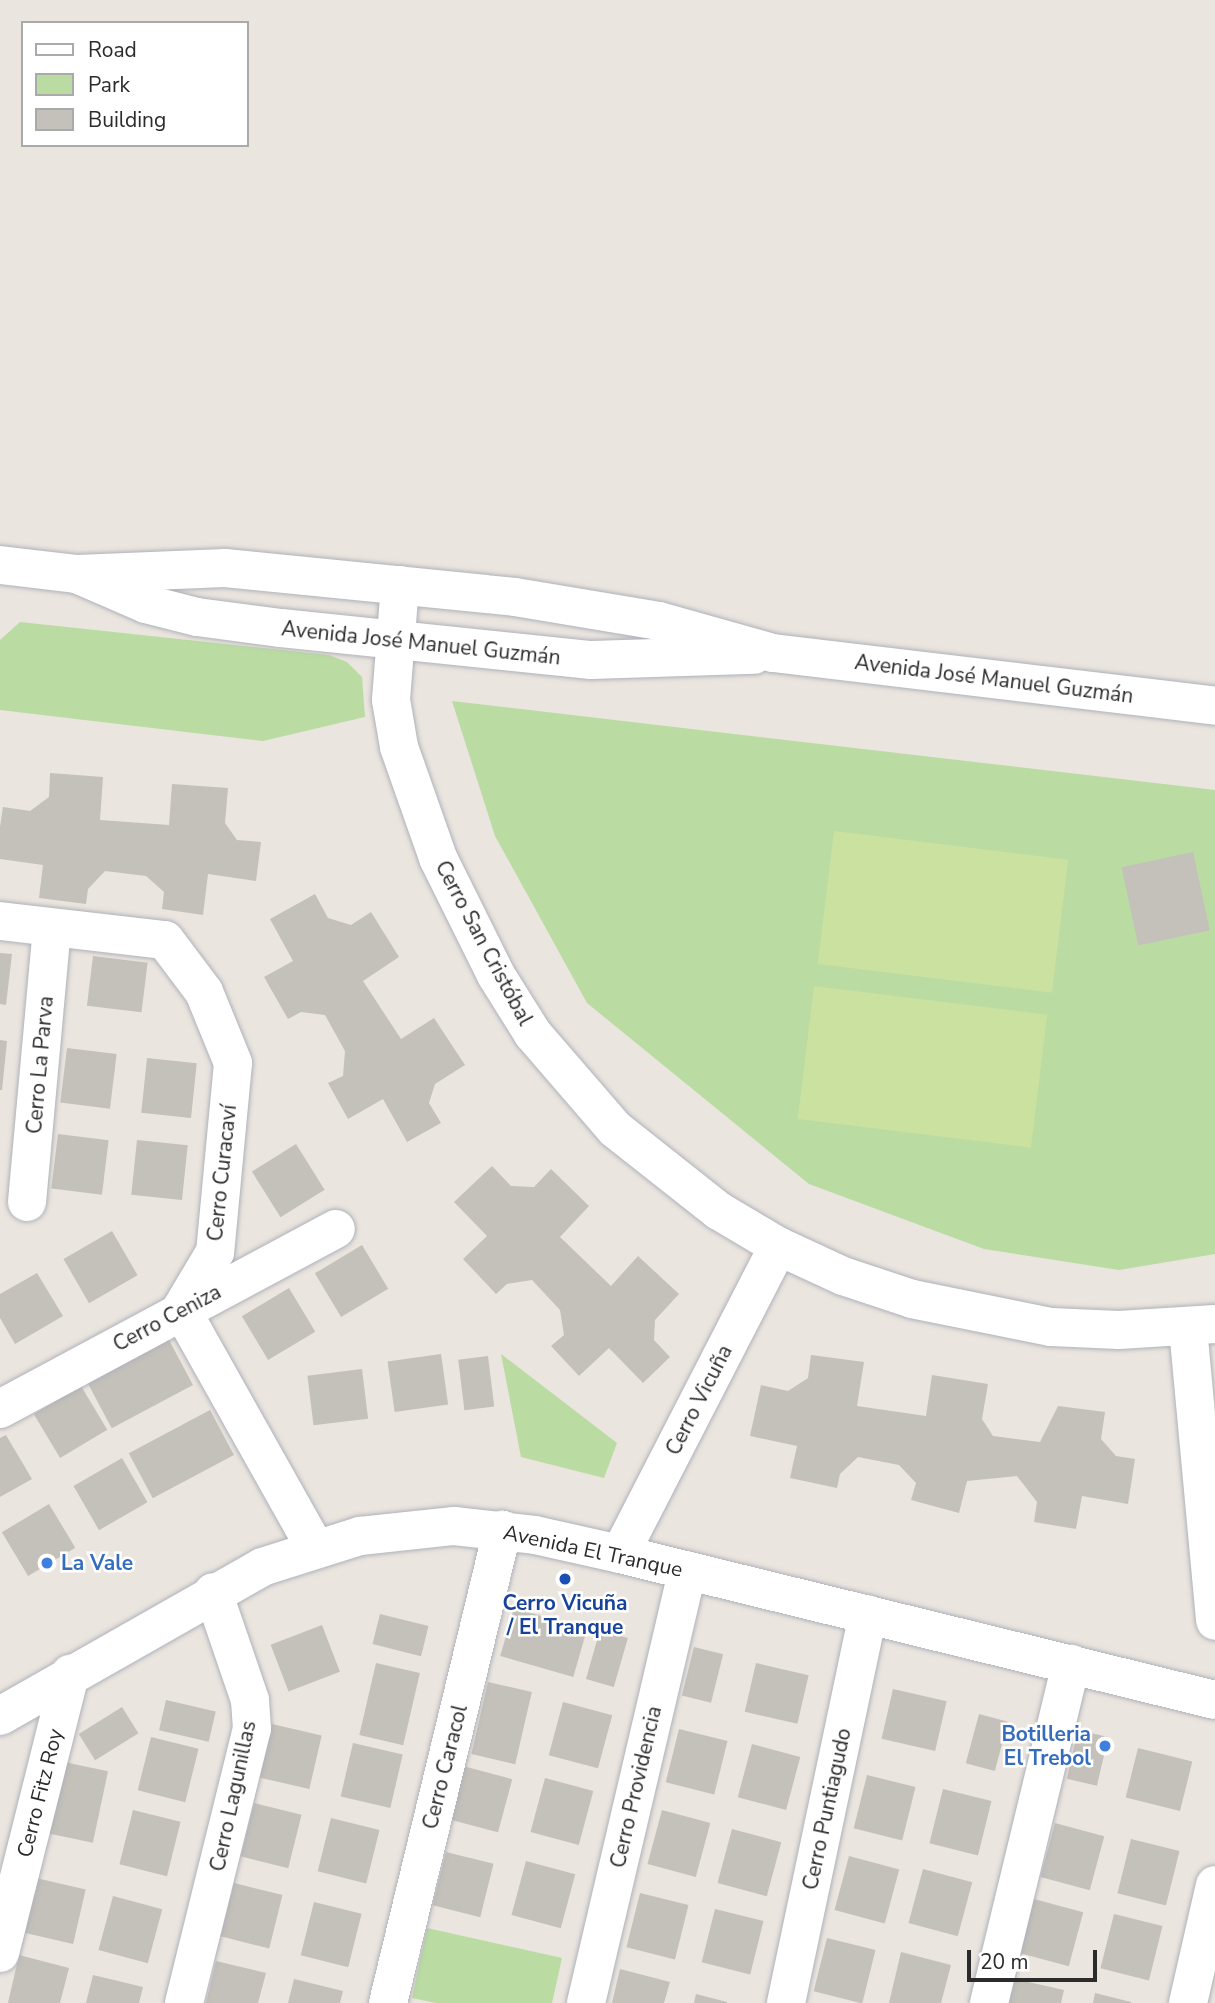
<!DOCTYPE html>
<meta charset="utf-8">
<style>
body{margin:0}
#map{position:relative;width:1215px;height:2003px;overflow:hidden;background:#ebe5df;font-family:"Nunito Sans",sans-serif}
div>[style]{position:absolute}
.green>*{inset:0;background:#badba2}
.pitch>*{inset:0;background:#cae19f;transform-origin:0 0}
.building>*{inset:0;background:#c4c0ba;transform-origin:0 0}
.roads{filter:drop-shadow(0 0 2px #afb2ba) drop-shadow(0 0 2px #afb2ba)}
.street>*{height:38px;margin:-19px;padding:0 19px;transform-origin:19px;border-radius:19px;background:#fff}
.secondary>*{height:38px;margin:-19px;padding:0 19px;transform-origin:19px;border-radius:19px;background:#fff}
.dots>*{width:19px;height:19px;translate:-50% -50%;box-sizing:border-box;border:4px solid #fff;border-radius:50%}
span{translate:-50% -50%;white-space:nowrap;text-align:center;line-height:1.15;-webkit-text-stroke:5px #fff;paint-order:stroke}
.street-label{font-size:21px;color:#2b2b2b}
.shop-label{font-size:21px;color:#366cbe;font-weight:700}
.left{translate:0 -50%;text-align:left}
.right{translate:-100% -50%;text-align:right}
.transit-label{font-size:21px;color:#164399;font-weight:700}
.legend{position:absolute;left:21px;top:21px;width:228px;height:126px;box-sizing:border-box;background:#fff;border:2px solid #aaa;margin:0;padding:9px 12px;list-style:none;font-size:21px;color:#2b2b2b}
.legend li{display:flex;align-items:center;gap:14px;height:35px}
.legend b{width:35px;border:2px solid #aaa}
.scale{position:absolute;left:967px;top:1950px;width:130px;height:32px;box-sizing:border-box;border:4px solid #2b2b2b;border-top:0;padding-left:9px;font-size:21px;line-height:24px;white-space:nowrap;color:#2b2b2b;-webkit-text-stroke:5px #fff;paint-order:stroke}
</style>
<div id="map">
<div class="green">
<div style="clip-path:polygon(20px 622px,329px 655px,347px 662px,362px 677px,365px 717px,263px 741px,0 710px,0 640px)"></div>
<div style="clip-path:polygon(452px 701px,1215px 790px,1215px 1254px,1119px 1270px,984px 1249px,809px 1184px,587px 1003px,495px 836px)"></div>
<div style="clip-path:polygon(501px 1354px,617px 1443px,604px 1478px,521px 1457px)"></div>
<div style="clip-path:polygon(427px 1928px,562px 1958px,552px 2003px,436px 2003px,412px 1998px)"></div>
</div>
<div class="pitch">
<div style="left:834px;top:831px;width:236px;height:134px;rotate:7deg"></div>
<div style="left:814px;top:986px;width:235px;height:134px;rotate:7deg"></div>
</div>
<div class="building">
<div style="clip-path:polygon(50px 773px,103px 777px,100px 820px,169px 825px,172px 784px,228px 788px,225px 823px,237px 840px,261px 842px,256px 881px,208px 874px,203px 915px,162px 909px,164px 892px,146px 876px,105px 871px,88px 889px,86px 904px,39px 898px,43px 865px,0 859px,0 827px,3px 807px,30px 811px,49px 797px)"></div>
<div style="left:1193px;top:852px;width:80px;height:73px;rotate:78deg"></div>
<div style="clip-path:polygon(315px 894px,328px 918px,351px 925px,371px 912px,399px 957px,363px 981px,401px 1039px,434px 1018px,465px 1065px,435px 1084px,429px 1103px,441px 1123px,407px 1142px,383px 1099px,348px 1119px,328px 1083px,343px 1076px,345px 1051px,325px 1015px,301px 1012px,288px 1019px,264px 977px,293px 961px,270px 919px)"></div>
<div style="clip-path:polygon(0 953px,12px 954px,6px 1005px,0 1004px)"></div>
<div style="left:93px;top:956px;width:55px;height:50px;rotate:7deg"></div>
<div style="clip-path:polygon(0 1040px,7px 1041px,2px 1090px,0 1090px)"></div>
<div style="left:67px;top:1048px;width:50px;height:55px;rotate:7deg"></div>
<div style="left:147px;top:1058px;width:50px;height:55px;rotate:6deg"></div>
<div style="left:58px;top:1134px;width:51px;height:55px;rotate:7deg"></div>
<div style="left:137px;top:1140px;width:51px;height:55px;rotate:6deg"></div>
<div style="left:296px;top:1144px;width:54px;height:52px;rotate:58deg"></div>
<div style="clip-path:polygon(492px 1166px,511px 1186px,534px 1187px,551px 1169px,589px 1206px,560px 1237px,611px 1286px,638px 1256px,679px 1294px,655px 1320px,654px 1340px,670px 1357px,643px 1383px,609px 1348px,579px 1376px,551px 1346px,564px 1335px,560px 1310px,532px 1280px,507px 1284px,496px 1294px,463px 1259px,487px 1236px,454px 1202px)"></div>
<div style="left:112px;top:1231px;width:51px;height:56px;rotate:60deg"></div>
<div style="left:362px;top:1245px;width:51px;height:55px;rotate:59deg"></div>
<div style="clip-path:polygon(37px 1273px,63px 1316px,15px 1344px,0 1318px,0 1294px)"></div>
<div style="left:289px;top:1288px;width:51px;height:55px;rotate:59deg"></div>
<div style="left:169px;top:1340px;width:51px;height:92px;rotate:62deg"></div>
<div style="left:441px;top:1354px;width:51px;height:54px;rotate:82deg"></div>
<div style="clip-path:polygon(811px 1355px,864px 1362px,857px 1406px,926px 1416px,932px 1375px,988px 1384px,982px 1419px,993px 1436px,1040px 1442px,1058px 1406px,1105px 1412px,1101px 1439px,1116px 1456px,1135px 1459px,1128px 1504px,1082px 1496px,1076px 1529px,1034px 1522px,1037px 1502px,1017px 1476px,967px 1481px,959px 1513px,911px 1500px,916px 1483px,899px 1465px,858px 1457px,840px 1474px,837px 1488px,790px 1478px,797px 1446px,750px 1436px,761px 1385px,788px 1391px,808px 1378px)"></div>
<div style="left:488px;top:1356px;width:51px;height:30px;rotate:83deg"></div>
<div style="left:362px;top:1369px;width:50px;height:55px;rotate:83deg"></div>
<div style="left:81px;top:1386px;width:51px;height:55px;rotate:59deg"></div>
<div style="left:210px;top:1410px;width:51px;height:92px;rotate:62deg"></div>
<div style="clip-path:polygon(6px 1435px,32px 1479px,0 1497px,0 1438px)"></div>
<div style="left:122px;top:1458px;width:51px;height:56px;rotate:60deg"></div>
<div style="left:49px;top:1504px;width:51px;height:55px;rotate:59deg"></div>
<div style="left:514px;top:1608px;width:76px;height:50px;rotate:16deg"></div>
<div style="left:380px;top:1614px;width:50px;height:31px;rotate:14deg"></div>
<div style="left:322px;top:1625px;width:50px;height:55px;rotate:69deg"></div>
<div style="left:600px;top:1630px;width:29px;height:51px;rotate:16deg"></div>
<div style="left:694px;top:1647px;width:30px;height:50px;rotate:14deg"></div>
<div style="left:376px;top:1663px;width:45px;height:74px;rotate:13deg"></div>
<div style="left:756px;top:1663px;width:54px;height:50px;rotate:13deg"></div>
<div style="left:488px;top:1682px;width:45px;height:74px;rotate:13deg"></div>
<div style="left:893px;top:1689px;width:55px;height:51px;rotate:13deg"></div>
<div style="left:166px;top:1700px;width:51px;height:31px;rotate:13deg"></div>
<div style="left:563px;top:1702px;width:51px;height:55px;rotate:15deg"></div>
<div style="left:122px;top:1707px;width:31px;height:51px;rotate:58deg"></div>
<div style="left:979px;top:1714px;width:30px;height:51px;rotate:15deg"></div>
<div style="left:272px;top:1724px;width:51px;height:55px;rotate:13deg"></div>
<div style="left:679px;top:1729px;width:50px;height:55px;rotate:14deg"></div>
<div style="left:1078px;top:1730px;width:31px;height:50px;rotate:13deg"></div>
<div style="left:151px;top:1737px;width:49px;height:55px;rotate:14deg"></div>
<div style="left:353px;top:1743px;width:51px;height:55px;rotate:13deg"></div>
<div style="left:752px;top:1744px;width:50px;height:55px;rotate:15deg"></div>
<div style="left:1138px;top:1748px;width:56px;height:51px;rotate:14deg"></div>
<div style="left:64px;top:1762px;width:45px;height:73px;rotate:12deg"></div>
<div style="left:463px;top:1766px;width:51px;height:55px;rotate:15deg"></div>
<div style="left:867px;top:1775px;width:50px;height:55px;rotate:14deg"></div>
<div style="left:545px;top:1778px;width:50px;height:56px;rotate:15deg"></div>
<div style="left:943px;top:1789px;width:50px;height:56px;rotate:14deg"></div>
<div style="left:254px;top:1803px;width:49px;height:55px;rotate:14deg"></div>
<div style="left:133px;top:1810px;width:49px;height:56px;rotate:14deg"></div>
<div style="left:662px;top:1810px;width:50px;height:56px;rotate:15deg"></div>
<div style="left:331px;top:1818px;width:50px;height:55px;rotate:14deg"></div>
<div style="left:1055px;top:1823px;width:51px;height:56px;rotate:15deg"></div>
<div style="left:732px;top:1829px;width:51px;height:56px;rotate:15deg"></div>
<div style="left:1131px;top:1839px;width:50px;height:56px;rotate:14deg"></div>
<div style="left:446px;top:1852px;width:49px;height:55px;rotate:14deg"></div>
<div style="left:849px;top:1856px;width:52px;height:56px;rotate:15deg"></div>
<div style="left:526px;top:1861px;width:51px;height:56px;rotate:15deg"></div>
<div style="left:923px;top:1869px;width:51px;height:56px;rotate:15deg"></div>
<div style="left:36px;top:1878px;width:51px;height:56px;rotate:13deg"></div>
<div style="left:234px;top:1883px;width:50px;height:55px;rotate:14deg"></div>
<div style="left:640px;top:1893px;width:50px;height:56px;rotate:14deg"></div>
<div style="left:113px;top:1896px;width:51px;height:56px;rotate:15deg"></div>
<div style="left:1034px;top:1899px;width:51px;height:56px;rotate:15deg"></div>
<div style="left:314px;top:1902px;width:49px;height:55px;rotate:14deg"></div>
<div style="left:715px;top:1909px;width:50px;height:55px;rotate:14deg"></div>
<div style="left:1114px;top:1914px;width:50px;height:56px;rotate:14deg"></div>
<div style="left:827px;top:1938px;width:50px;height:55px;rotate:14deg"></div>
<div style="clip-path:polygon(901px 1952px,951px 1965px,941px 2003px,889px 2003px)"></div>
<div style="clip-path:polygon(19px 1955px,69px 1968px,60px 2003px,8px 2003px)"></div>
<div style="clip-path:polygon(216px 1961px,266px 1973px,258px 2003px,206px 2003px)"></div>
<div style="clip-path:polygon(620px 1969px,670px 1982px,664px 2003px,612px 2003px)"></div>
<div style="clip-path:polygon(93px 1975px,143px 1987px,139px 2003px,86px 2003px)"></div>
<div style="clip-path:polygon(294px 1979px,343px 1991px,340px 2003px,288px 2003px)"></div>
<div style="clip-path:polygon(1015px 1979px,1064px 1990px,1061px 2003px,1009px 2003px)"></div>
<div style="clip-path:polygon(1095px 1993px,1131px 2002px,1131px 2003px,1093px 2003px)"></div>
<div style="clip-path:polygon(696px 1994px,727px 2002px,727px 2003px,694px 2003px)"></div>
</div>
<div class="roads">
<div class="street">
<div style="left:400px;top:585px;width:115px;rotate:94.5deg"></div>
<div style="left:391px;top:700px;width:48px;rotate:80.3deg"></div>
<div style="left:399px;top:747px;width:118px;rotate:70.6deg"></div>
<div style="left:438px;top:858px;width:131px;rotate:63.6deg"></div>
<div style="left:496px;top:975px;width:70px;rotate:57.9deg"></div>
<div style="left:533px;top:1034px;width:125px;rotate:49.2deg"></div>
<div style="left:615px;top:1129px;width:132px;rotate:38.3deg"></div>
<div style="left:719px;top:1211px;width:69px;rotate:30.7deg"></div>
<div style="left:778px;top:1246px;width:72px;rotate:24.8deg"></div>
<div style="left:843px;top:1276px;width:73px;rotate:18.4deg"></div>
<div style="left:912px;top:1299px;width:142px;rotate:11.4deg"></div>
<div style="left:1051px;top:1327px;width:68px;rotate:2.5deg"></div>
<div style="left:1119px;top:1330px;width:96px;rotate:-3.6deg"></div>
<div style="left:0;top:921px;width:166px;rotate:6.6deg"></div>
<div style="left:165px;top:940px;width:65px;rotate:53.1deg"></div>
<div style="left:204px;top:992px;width:77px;rotate:67.8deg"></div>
<div style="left:233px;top:1063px;width:190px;rotate:95.4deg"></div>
<div style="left:215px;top:1252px;width:66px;rotate:120.8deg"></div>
<div style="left:27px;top:1202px;width:275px;rotate:-84.8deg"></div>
<div style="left:181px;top:1309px;width:274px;rotate:60.7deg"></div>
<div style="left:1188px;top:1328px;width:294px;rotate:84.7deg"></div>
<div style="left:0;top:1409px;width:381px;rotate:-28.2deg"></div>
<div style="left:620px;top:1554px;width:346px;rotate:-62.8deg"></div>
<div style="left:0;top:1953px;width:288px;rotate:-75.9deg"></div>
<div style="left:184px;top:2003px;width:282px;rotate:-76.1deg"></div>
<div style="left:252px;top:1729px;width:29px;rotate:-94deg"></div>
<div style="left:250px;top:1700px;width:114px;rotate:-108.9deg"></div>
<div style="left:388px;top:2003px;width:487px;rotate:-76.4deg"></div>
<div style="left:586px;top:2003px;width:444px;rotate:-76.8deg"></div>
<div style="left:786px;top:2003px;width:397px;rotate:-78.1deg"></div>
<div style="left:989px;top:2003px;width:349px;rotate:-76.4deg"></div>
<div style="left:1188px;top:2003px;width:121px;rotate:-77.1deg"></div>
</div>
<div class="secondary">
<div style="left:0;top:565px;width:78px;rotate:6.7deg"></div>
<div style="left:77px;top:574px;width:148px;rotate:-2.3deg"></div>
<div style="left:225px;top:568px;width:291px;rotate:5.7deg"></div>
<div style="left:515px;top:597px;width:146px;rotate:9.5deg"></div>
<div style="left:659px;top:621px;width:118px;rotate:15.7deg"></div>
<div style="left:773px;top:653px;width:445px;rotate:6.8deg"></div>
<div style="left:79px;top:575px;width:73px;rotate:23.4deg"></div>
<div style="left:146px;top:604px;width:53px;rotate:14.3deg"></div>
<div style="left:197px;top:617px;width:85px;rotate:7.5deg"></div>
<div style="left:281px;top:628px;width:312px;rotate:5.9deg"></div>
<div style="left:591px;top:660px;width:163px;rotate:-1.8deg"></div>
<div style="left:0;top:1716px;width:301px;rotate:-29.6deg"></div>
<div style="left:262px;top:1567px;width:103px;rotate:-17.6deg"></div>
<div style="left:360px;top:1536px;width:95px;rotate:-6.1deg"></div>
<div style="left:454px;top:1526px;width:81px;rotate:6.3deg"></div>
<div style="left:535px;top:1535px;width:87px;rotate:12.6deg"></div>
<div style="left:620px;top:1554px;width:613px;rotate:13.79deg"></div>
</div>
</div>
<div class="dots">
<div style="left:47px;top:1563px;background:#3f7fe0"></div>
<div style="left:565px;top:1579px;background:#1a4fb4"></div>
<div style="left:1105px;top:1746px;background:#3f7fe0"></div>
</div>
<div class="street-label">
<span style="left:421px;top:643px;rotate:6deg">Avenida José Manuel Guzmán</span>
<span style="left:994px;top:679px;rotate:7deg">Avenida José Manuel Guzmán</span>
<span style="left:484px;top:943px;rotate:62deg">Cerro San Cristóbal</span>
<span style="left:40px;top:1065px;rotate:-85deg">Cerro La Parva</span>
<span style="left:222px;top:1173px;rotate:-84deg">Cerro Curacaví</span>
<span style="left:167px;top:1318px;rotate:-28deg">Cerro Ceniza</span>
<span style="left:699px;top:1400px;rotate:-63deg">Cerro Vicuña</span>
<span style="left:593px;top:1551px;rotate:12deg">Avenida El Tranque</span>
<span style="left:445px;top:1767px;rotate:-76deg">Cerro Caracol</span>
<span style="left:636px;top:1787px;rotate:-77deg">Cerro Providencia</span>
<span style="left:40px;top:1793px;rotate:-76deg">Cerro Fitz Roy</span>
<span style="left:233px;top:1796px;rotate:-78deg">Cerro Lagunillas</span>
<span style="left:827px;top:1809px;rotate:-78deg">Cerro Puntiagudo</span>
</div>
<div class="shop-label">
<span class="left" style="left:61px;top:1563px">La Vale</span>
<span class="right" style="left:1091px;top:1746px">Botilleria<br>El Trebol</span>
</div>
<div class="transit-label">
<span style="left:565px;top:1615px">Cerro Vicuña<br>/ El Tranque</span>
</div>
<ul class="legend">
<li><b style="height:9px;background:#fff"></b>Road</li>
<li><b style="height:19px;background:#badba2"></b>Park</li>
<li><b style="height:19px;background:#c4c0ba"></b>Building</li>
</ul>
<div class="scale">20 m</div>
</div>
